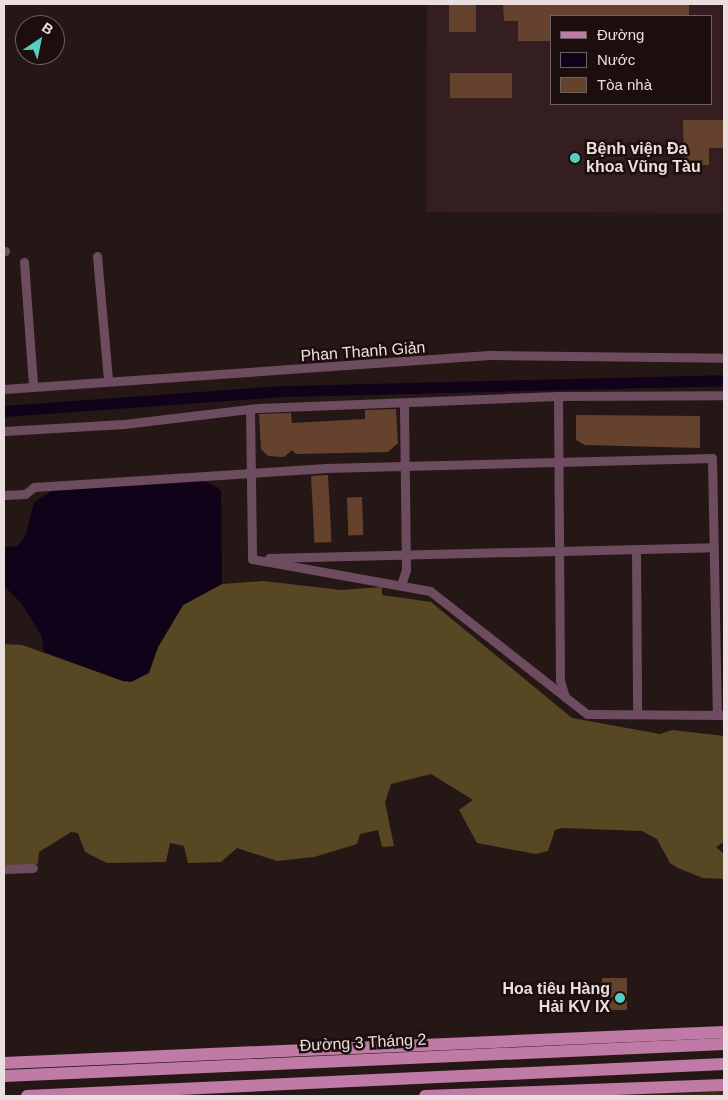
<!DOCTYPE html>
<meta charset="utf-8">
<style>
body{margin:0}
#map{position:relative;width:728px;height:1100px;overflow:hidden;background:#261717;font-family:Helvetica,sans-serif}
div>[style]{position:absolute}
.built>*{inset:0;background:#341e1f}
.green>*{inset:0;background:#392c10}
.forest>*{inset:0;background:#584723}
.water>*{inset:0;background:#0f0219}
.canal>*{height:11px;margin:-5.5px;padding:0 5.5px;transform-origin:5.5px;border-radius:5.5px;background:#0f0219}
.building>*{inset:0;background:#64422d;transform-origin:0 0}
.minor>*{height:9px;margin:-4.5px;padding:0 4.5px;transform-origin:4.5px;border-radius:4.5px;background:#6d4c5f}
.primary>*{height:12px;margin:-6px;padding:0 6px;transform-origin:6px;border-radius:6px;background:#bf7ba5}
.dots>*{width:14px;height:14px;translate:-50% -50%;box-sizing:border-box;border:2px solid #1d0e0e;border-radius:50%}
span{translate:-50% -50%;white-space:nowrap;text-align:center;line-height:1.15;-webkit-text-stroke:5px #1d0e0e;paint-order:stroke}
.poi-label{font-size:16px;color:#eadede;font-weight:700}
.left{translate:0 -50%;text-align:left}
.right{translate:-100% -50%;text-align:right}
.street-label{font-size:16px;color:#eadede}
.frame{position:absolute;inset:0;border:5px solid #eadede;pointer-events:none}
.legend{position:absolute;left:550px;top:15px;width:162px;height:90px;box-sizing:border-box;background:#1d0e0e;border:1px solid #6f6161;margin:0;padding:6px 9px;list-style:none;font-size:15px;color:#eadede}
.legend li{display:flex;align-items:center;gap:10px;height:25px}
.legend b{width:25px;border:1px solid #6f6161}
.north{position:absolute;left:15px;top:15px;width:50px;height:50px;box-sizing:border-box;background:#1d0e0e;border:1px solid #6f6161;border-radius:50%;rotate:34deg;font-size:14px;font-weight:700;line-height:20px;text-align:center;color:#eadede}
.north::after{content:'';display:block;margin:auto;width:18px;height:22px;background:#57cec2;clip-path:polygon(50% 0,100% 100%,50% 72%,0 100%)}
</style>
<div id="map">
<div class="built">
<div style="clip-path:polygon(evenodd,427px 4px,724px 4px,724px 213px,426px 212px,427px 4px,552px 16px,712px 16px,712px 104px,552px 104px,552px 16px)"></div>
</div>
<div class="green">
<div style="clip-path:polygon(724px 1091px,724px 1096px,609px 1096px,700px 1093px)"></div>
</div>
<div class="forest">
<div style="clip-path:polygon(263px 581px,341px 590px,382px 587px,382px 595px,431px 602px,572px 718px,660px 734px,672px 730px,724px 736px,724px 842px,716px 847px,724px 854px,724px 879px,703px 878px,678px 868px,670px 863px,657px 839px,642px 831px,562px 828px,555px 830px,548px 851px,536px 854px,477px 843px,459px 810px,473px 800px,431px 774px,391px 784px,385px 802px,394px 846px,382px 847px,378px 830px,360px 834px,357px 844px,314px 857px,277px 861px,237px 848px,221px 862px,188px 863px,184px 846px,170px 843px,166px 862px,107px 863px,85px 852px,78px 833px,71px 832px,39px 852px,38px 864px,4px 868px,4px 644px,22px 645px,123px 681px,158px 647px,183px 605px,222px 584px)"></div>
</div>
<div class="water">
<div style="clip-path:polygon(203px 480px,221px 490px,222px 584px,183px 605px,158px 647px,149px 673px,131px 682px,123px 681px,44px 652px,42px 637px,22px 604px,4px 586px,4px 547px,17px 546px,25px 537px,34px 502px,52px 491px)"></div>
</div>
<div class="canal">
<div style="left:4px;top:411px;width:283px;rotate:-4.1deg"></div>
<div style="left:286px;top:391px;width:438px;rotate:-1.4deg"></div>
</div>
<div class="building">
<div style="left:449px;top:4px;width:27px;height:28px"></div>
<div style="clip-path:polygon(503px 4px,689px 4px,689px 16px,552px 16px,552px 41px,518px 41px,518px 21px,504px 21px)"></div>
<div style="left:450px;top:73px;width:62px;height:25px"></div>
<div style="clip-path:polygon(683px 120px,724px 120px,724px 148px,709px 148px,709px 165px,684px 165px)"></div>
<div style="clip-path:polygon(396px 409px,398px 443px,388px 452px,296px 454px,292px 450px,284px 457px,268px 456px,261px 449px,259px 414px,291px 413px,292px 423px,365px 419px,365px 410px)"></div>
<div style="clip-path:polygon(576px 415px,700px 416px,700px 448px,585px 445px,576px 440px)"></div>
<div style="left:328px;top:475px;width:67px;height:17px;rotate:87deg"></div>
<div style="left:362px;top:497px;width:38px;height:15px;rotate:88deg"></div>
<div style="left:602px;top:978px;width:25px;height:32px"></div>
</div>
<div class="minor">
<div style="left:4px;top:251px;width:1px"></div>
<div style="left:97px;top:256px;width:124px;rotate:84.9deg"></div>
<div style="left:24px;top:262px;width:124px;rotate:85.8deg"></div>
<div style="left:4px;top:389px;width:490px;rotate:-4deg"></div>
<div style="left:493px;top:355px;width:231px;rotate:0.7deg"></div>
<div style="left:558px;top:396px;width:284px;rotate:89.6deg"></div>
<div style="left:560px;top:680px;width:18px;rotate:74deg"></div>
<div style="left:250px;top:409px;width:150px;rotate:89.2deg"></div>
<div style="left:4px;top:431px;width:120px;rotate:-3.3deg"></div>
<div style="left:124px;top:424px;width:136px;rotate:-6.8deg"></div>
<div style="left:259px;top:408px;width:299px;rotate:-2.3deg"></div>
<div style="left:558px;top:396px;width:166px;rotate:-0.3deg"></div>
<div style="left:4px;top:495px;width:21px;rotate:-3deg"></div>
<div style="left:25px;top:494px;width:11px;rotate:-38deg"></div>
<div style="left:34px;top:487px;width:293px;rotate:-3.7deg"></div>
<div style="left:326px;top:468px;width:386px;rotate:-1.5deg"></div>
<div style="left:712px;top:458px;width:257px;rotate:88.9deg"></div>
<div style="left:636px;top:549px;width:163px;rotate:89.6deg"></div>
<div style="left:269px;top:558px;width:445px;rotate:-1.4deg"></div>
<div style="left:252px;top:559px;width:181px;rotate:10.2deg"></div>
<div style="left:430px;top:591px;width:199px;rotate:38.1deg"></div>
<div style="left:587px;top:714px;width:137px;rotate:0.4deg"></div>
<div style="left:401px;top:585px;width:16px;rotate:-72deg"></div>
<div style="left:406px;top:570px;width:167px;rotate:-90.7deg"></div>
<div style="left:4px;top:869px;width:29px;rotate:-2deg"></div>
</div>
<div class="primary">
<div style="left:4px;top:1063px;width:721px;rotate:-2.47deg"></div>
<div style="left:4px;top:1076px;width:721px;rotate:-2.54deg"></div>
<div style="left:27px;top:1096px;width:698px;rotate:-2.63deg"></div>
<div style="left:425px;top:1096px;width:299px;rotate:-2.1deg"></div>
</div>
<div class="dots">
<div style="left:575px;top:158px;background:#57cec2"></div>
<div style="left:620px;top:998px;background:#57cec2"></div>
</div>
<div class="poi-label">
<span class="left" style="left:586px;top:158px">Bệnh viện Đa<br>khoa Vũng Tàu</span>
<span class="right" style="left:610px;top:998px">Hoa tiêu Hàng<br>Hải KV IX</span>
</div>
<div class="street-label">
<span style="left:363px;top:352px;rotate:-4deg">Phan Thanh Giản</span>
<span style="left:363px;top:1043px;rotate:-3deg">Đường 3 Tháng 2</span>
</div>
<div class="frame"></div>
<ul class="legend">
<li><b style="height:6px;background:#bf7ba5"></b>Đường</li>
<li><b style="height:14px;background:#0f0219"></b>Nước</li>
<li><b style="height:14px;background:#64422d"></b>Tòa nhà</li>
</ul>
<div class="north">B</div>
</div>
